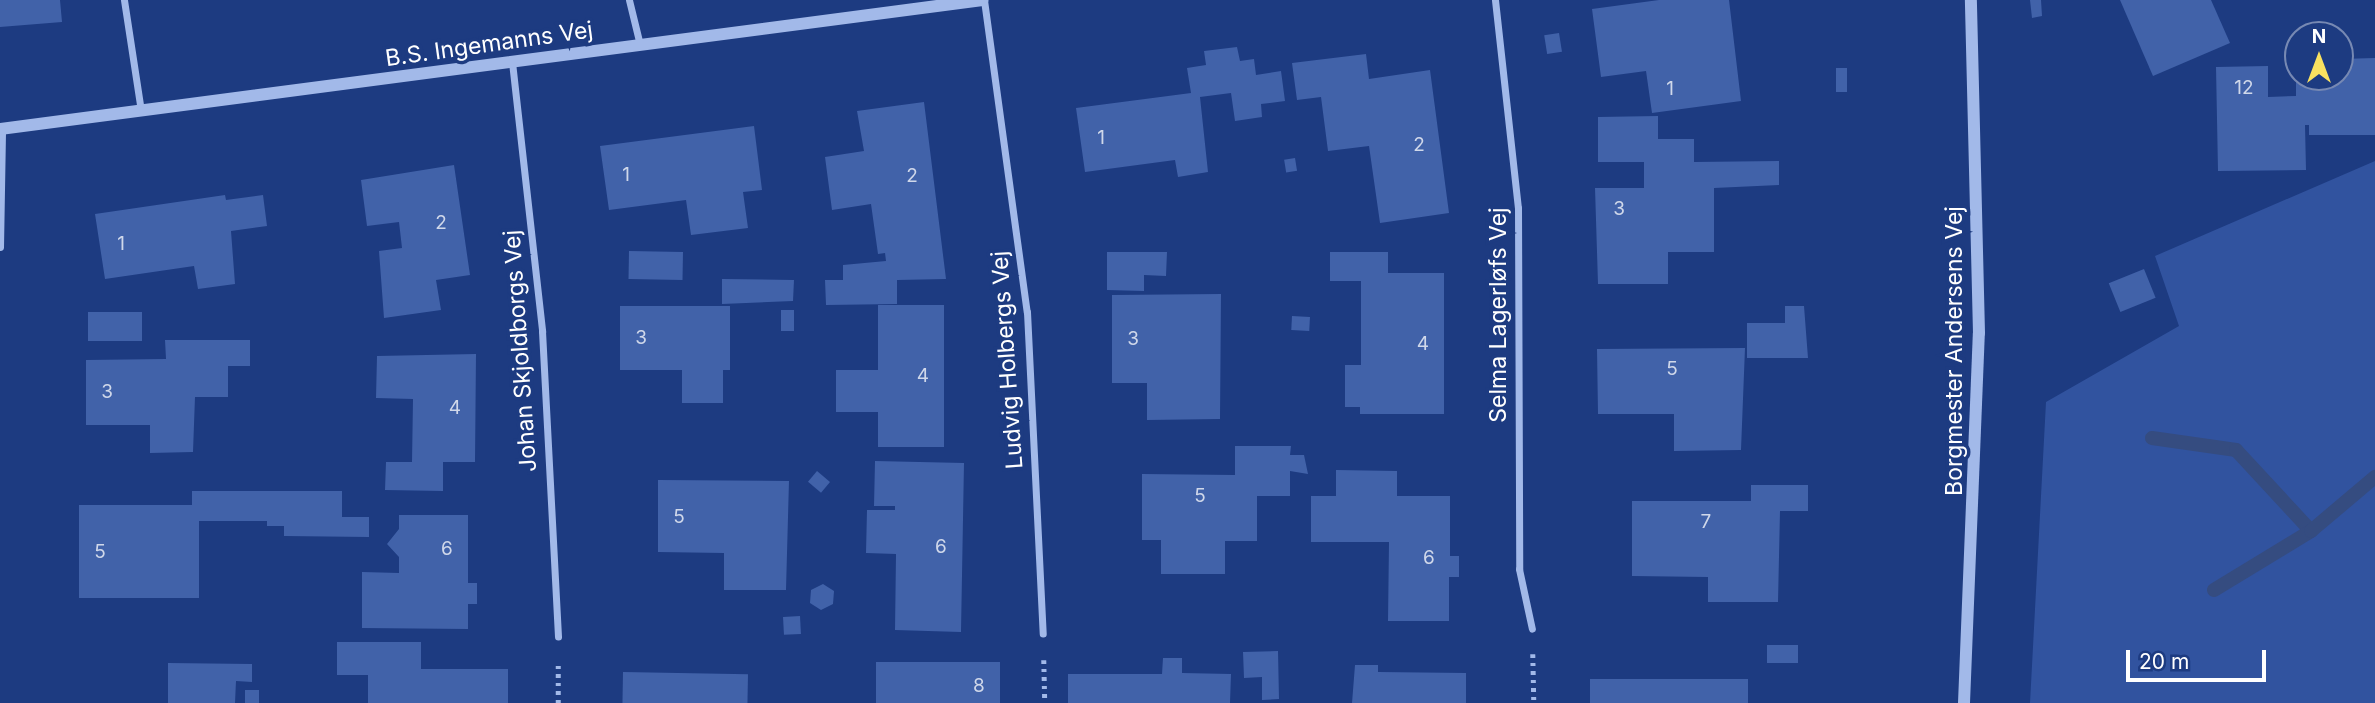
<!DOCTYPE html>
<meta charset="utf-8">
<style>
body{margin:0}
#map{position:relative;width:2375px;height:703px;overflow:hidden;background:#1d3b81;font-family:Inter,sans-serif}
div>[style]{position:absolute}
.green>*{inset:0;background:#31539f}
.stream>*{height:14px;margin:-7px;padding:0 7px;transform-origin:7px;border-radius:7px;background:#354c80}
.building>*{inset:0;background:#4162a9;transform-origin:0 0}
.path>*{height:4.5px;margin-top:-2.25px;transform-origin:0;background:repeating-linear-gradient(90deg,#a2b9e9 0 3.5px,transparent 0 8.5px)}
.minor>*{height:7px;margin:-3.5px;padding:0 3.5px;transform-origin:3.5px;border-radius:3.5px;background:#a2b9e9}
.tertiary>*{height:12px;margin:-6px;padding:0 6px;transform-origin:6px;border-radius:6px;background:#a2b9e9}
span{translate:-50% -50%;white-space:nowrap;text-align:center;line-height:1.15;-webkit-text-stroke:7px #1d3b81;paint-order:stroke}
.number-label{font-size:19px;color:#d0d8ea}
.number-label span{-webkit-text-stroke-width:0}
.street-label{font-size:23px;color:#fff}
.north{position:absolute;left:2284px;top:21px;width:70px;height:70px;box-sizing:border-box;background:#1d3b81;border:2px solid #7789b3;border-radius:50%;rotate:0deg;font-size:19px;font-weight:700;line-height:28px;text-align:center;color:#fff}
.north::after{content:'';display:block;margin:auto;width:24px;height:32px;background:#f9e160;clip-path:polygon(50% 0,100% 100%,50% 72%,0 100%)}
.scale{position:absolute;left:2126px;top:650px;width:140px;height:32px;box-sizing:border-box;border:4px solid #fff;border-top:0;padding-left:9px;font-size:21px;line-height:24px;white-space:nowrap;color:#fff;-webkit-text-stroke:5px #1d3b81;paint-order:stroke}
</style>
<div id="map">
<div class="green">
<div style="clip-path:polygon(2375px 161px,2375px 703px,2030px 703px,2046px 402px,2179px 326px,2155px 256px)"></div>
</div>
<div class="stream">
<div style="left:2152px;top:438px;width:85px;rotate:8.1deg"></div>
<div style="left:2236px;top:450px;width:110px;rotate:47.2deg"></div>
<div style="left:2214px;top:590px;width:114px;rotate:-31.3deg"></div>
<div style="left:2311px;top:531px;width:84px;rotate:-40.2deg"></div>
</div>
<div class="building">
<div style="clip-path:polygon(0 0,60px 0,62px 22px,0 27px)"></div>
<div style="clip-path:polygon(1659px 0,1729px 0,1741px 101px,1652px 113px,1646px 71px,1601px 77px,1592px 9px)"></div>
<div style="clip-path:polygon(2030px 0,2041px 0,2042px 16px,2032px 18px)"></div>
<div style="clip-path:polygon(2120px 0,2211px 0,2230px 43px,2153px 76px)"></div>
<div style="left:1559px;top:33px;width:19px;height:15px;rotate:81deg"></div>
<div style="clip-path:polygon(1237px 47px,1240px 61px,1254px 59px,1256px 75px,1281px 71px,1285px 101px,1261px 104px,1262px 117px,1235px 121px,1231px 93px,1200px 97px,1208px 172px,1178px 177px,1175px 160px,1085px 172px,1076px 108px,1191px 93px,1187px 68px,1206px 65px,1204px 51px)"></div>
<div style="clip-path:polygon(1366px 54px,1369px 79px,1430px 70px,1449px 213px,1380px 223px,1369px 146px,1328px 151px,1321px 97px,1297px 100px,1292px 63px)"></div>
<div style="clip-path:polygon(2375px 58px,2375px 135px,2309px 135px,2309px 125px,2305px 125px,2306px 170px,2218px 171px,2216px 67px,2268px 66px,2268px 97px,2296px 96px,2296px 77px,2340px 77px,2340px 59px)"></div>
<div style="left:1836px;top:68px;width:11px;height:24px"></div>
<div style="clip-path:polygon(924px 102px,946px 279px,897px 280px,897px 304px,826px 305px,825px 280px,843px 280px,843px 265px,886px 261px,885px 253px,878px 254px,871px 204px,832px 210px,825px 157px,864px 151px,857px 111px)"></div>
<div style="clip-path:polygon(1658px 116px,1658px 139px,1694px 139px,1694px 162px,1779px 161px,1779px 185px,1714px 188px,1714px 252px,1668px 252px,1668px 284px,1598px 284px,1595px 188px,1644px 188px,1644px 162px,1598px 162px,1598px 117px)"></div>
<div style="clip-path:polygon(754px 126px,762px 190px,743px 192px,748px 228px,691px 235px,686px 200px,609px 210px,600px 146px)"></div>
<div style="left:1295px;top:158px;width:13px;height:11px;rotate:81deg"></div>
<div style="clip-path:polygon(454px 165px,470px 275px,436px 280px,441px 310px,384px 318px,379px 251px,402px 248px,399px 222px,367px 226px,361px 180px)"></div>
<div style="clip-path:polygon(225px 195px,226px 200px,263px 195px,267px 226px,231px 231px,235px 284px,198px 289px,194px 266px,105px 279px,95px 214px)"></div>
<div style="left:629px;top:251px;width:54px;height:28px;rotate:1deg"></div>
<div style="clip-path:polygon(1107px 252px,1167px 252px,1166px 276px,1144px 275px,1144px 291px,1107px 290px)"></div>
<div style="clip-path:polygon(1330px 252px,1388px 252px,1388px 273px,1444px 273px,1444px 414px,1360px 414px,1360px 407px,1345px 407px,1345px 365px,1361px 365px,1361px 281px,1330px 281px)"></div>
<div style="left:2144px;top:269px;width:31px;height:38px;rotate:68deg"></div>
<div style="clip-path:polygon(722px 279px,794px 280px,793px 301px,722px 304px)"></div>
<div style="clip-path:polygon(1221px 294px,1220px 419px,1147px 420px,1147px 383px,1112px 383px,1112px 295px)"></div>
<div style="clip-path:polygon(878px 305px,944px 305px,944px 447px,878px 447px,878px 412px,836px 412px,836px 370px,878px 370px)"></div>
<div style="clip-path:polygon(620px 306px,730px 306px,730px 370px,723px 370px,723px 403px,682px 403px,682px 370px,620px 370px)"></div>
<div style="clip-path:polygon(1785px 306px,1804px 306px,1808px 358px,1747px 358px,1747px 323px,1785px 323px)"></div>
<div style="left:781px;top:310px;width:13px;height:21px"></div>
<div style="left:88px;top:312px;width:54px;height:29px"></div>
<div style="left:1292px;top:316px;width:18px;height:14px;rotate:3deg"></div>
<div style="clip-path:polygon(165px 340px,250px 340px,250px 366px,228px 366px,228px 397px,195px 397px,193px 452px,150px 453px,150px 425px,86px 425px,86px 360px,166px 359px)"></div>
<div style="clip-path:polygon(1745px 348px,1741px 450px,1674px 451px,1674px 414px,1598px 414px,1597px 349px)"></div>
<div style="clip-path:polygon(476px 354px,475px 462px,443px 462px,443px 491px,385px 490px,386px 462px,412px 462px,413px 399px,376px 398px,377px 356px)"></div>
<div style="clip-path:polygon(1235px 446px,1291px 446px,1290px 455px,1304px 455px,1308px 474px,1290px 471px,1290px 496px,1257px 496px,1257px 541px,1225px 541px,1225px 574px,1161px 574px,1161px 540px,1142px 540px,1142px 474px,1235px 475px)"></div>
<div style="clip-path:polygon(875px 461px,964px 463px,961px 632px,895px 630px,896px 554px,866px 553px,867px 510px,895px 510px,895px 506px,874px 506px)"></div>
<div style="clip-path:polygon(1336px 470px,1397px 471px,1397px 496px,1450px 496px,1450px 556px,1459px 556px,1459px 577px,1449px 577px,1449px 621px,1388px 621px,1389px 542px,1311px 542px,1311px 496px,1336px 496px)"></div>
<div style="left:817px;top:471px;width:17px;height:14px;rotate:40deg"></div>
<div style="clip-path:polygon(658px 480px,789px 481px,786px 590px,724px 590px,724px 553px,658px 552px)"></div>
<div style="clip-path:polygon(1751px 485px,1808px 485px,1808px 511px,1780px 511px,1778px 602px,1708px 602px,1708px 577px,1632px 576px,1632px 501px,1751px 501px)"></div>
<div style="clip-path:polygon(192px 491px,342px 491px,342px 517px,369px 517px,369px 537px,284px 536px,284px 526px,267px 526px,267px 521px,199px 521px,199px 598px,79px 598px,79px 505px,192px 505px)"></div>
<div style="clip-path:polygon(399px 515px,468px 515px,468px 583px,477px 583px,477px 604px,468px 604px,468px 629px,362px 628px,362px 572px,399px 573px,399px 557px,387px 544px,399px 529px)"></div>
<div style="clip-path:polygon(823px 584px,834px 591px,833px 604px,821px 610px,810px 603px,811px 590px)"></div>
<div style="left:800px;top:616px;width:18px;height:17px;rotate:87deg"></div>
<div style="clip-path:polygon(337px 642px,421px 642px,421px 669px,508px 669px,508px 703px,368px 703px,368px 675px,337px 675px)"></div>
<div style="left:1798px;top:645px;width:18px;height:31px;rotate:90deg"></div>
<div style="clip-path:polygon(1278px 651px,1279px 699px,1262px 700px,1262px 677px,1244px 678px,1243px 652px)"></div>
<div style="clip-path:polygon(1163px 658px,1182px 658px,1182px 673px,1231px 674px,1230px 703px,1068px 703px,1068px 674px,1162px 674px)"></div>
<div style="left:876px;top:662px;width:124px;height:41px"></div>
<div style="clip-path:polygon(168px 663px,252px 664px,252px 682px,236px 681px,235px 703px,168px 703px)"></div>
<div style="clip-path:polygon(1355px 665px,1378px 665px,1378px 672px,1466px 673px,1466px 703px,1352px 703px)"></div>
<div style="left:623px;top:672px;width:125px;height:31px;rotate:1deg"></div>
<div style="left:1748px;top:679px;width:24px;height:158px;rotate:90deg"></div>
<div style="left:245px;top:690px;width:14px;height:13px"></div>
</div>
<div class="path">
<div style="left:1533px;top:654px;width:49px;rotate:88.8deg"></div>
<div style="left:1044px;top:660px;width:43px;rotate:88.7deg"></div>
<div style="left:558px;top:703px;width:40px;rotate:-90deg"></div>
</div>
<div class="minor">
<div style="left:124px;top:0;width:112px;rotate:81.3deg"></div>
<div style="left:629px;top:0;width:46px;rotate:76.3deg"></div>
<div style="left:984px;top:0;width:315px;rotate:82.2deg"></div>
<div style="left:1027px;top:312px;width:322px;rotate:87.2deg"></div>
<div style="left:1495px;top:0;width:209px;rotate:83.7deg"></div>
<div style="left:1518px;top:208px;width:361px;rotate:89.8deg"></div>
<div style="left:1519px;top:569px;width:61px;rotate:77.8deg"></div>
<div style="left:512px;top:62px;width:271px;rotate:83.6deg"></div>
<div style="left:542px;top:331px;width:306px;rotate:87deg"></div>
<div style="left:0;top:247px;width:118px;rotate:-89deg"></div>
</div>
<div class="tertiary">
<div style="left:0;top:129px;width:991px;rotate:-7.48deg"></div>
<div style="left:1964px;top:703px;width:370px;rotate:-87.7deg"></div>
<div style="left:1979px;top:333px;width:333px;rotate:-91.4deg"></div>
</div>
<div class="number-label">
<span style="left:2244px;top:88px">12</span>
<span style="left:1670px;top:89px">1</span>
<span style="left:1101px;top:138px">1</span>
<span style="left:1419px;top:145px">2</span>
<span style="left:626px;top:175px">1</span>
<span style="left:912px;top:176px">2</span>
<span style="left:1619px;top:209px">3</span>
<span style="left:441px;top:223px">2</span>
<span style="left:121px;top:244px">1</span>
<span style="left:641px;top:338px">3</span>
<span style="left:1133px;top:339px">3</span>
<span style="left:1423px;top:344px">4</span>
<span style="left:1672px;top:369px">5</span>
<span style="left:923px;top:376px">4</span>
<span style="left:107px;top:392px">3</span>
<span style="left:455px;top:408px">4</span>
<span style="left:1200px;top:496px">5</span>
<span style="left:679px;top:517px">5</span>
<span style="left:1706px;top:522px">7</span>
<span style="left:941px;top:547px">6</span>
<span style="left:447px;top:549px">6</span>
<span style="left:100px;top:552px">5</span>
<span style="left:1429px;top:558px">6</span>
<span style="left:979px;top:686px">8</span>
</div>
<div class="street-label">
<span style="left:489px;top:44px;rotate:-8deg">B.S. Ingemanns Vej</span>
<span style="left:1498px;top:315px;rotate:-90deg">Selma Lagerløfs Vej</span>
<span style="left:520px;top:351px;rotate:-94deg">Johan Skjoldborgs Vej</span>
<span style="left:1954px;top:351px;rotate:-90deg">Borgmester Andersens Vej</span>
<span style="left:1007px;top:360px;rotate:-94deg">Ludvig Holbergs Vej</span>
</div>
<div class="north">N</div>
<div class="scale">20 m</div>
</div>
